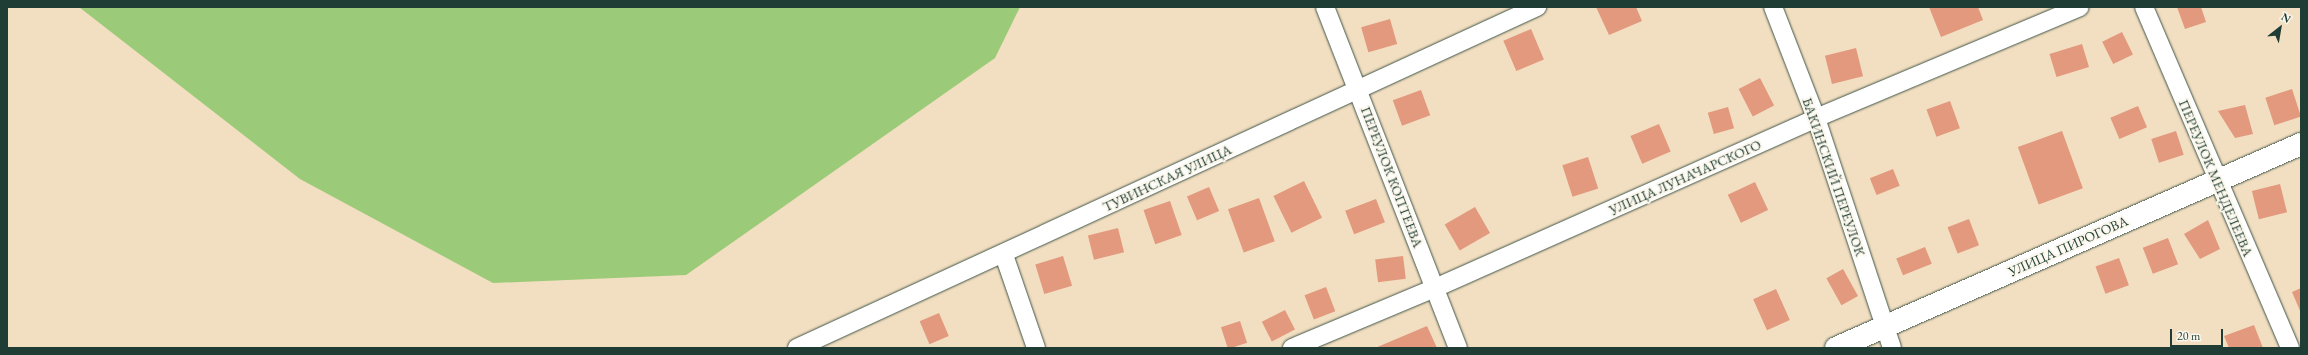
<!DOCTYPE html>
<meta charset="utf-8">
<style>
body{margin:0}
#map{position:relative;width:2308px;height:355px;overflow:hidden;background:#f2dec0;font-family:"EB Garamond",serif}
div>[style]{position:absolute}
.green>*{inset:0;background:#9bca78}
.building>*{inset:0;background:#e2997d;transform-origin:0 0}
.roads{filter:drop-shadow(0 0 1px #3f5549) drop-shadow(0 0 1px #3f5549)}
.minor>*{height:18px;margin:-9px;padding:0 9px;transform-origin:9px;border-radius:9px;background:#fff}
.major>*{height:22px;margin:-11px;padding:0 11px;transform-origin:11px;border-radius:11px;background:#fff}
span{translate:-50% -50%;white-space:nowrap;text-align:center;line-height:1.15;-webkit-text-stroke:4px #fbf7ec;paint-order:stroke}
.street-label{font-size:14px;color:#1f3d34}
.frame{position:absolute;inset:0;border:8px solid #1f3d34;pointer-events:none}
.north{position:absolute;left:2260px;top:8px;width:40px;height:40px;-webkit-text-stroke:3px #fbf7ec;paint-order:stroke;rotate:31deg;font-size:11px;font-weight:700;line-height:16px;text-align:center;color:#1f3d34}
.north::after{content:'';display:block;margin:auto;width:14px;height:18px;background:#1f3d34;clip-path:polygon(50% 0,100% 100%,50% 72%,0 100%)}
.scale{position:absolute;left:2170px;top:329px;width:53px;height:18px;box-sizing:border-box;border:2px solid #1f3d34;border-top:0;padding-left:5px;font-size:12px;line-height:14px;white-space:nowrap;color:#1f3d34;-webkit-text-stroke:3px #fbf7ec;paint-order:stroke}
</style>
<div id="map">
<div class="green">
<div style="clip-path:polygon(79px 7px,1020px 7px,995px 58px,686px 275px,493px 283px,300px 179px)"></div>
</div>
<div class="building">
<div style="clip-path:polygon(1596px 7px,1636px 7px,1642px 21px,1609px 35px)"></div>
<div style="clip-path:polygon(1929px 7px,1978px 7px,1983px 20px,1941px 37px)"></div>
<div style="clip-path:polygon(2177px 7px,2201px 7px,2206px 22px,2185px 29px)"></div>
<div style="left:1390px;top:19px;width:26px;height:30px;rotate:74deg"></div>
<div style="left:1531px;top:29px;width:33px;height:30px;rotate:67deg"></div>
<div style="left:2122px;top:32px;width:25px;height:22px;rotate:64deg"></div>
<div style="left:2082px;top:44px;width:24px;height:34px;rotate:73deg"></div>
<div style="left:1856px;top:48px;width:29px;height:32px;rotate:76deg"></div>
<div style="left:1760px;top:78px;width:31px;height:24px;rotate:63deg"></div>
<div style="left:2292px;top:89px;width:29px;height:28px;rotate:72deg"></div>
<div style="left:1421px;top:90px;width:27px;height:30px;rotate:70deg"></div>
<div style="left:1950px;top:101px;width:29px;height:25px;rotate:70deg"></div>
<div style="clip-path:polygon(2245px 105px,2253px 134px,2235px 138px,2218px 111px)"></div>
<div style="left:2138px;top:106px;width:23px;height:30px;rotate:67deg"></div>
<div style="left:1728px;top:107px;width:22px;height:21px;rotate:74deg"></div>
<div style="left:1659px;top:124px;width:30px;height:31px;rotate:67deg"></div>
<div style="left:2062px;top:131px;width:61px;height:47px;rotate:70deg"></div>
<div style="left:2176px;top:131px;width:25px;height:26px;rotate:72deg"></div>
<div style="left:1588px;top:157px;width:33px;height:27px;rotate:72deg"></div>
<div style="left:1893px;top:169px;width:18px;height:25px;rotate:68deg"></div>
<div style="left:1304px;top:181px;width:41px;height:34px;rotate:64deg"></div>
<div style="left:1755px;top:182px;width:31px;height:30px;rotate:65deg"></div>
<div style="left:2280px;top:184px;width:29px;height:29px;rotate:76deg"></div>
<div style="left:1209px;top:187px;width:26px;height:24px;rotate:67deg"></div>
<div style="left:1259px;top:198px;width:46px;height:33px;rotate:70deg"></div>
<div style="left:1376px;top:199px;width:25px;height:33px;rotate:69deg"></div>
<div style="left:1170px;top:201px;width:36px;height:28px;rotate:71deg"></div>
<div style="left:1475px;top:207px;width:30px;height:35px;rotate:60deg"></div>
<div style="left:1969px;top:219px;width:28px;height:23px;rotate:69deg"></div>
<div style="clip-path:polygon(2208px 220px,2220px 249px,2200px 259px,2184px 234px)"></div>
<div style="left:1118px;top:228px;width:25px;height:31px;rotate:76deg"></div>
<div style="left:2168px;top:238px;width:28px;height:27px;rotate:69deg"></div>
<div style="left:1925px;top:247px;width:18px;height:31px;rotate:68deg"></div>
<div style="left:1063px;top:256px;width:31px;height:29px;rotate:73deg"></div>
<div style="left:1403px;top:256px;width:23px;height:28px;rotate:83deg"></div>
<div style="left:2119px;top:258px;width:29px;height:25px;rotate:70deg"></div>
<div style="left:1843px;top:269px;width:31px;height:19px;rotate:61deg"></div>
<div style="left:1326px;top:287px;width:26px;height:23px;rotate:69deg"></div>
<div style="clip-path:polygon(2301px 288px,2301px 313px,2292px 292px)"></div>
<div style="left:1776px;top:289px;width:34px;height:25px;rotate:66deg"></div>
<div style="left:1285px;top:310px;width:22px;height:26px;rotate:63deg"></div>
<div style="left:939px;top:313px;width:25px;height:21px;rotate:67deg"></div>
<div style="left:1240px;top:321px;width:23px;height:20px;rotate:72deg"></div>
<div style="clip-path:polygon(2254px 325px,2263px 348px,2229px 348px,2224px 336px)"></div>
<div style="clip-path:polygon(1427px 326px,1437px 348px,1375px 348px)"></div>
</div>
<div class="roads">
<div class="minor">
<div style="left:1325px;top:7px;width:366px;rotate:68.7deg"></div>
<div style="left:1773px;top:7px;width:119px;rotate:68.8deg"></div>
<div style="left:1816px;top:118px;width:242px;rotate:71.7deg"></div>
<div style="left:2144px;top:7px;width:371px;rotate:66.8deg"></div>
<div style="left:1004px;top:255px;width:98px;rotate:71deg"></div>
<div style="left:797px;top:348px;width:815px;rotate:-24.74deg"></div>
<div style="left:1292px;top:348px;width:155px;rotate:-22.8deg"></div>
<div style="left:1435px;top:288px;width:417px;rotate:-24deg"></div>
<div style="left:1816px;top:118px;width:286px;rotate:-22.8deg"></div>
</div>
<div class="major">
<div style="left:1836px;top:348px;width:508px;rotate:-23.69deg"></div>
</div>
</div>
<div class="street-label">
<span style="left:1392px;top:177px;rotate:69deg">ПЕРЕУЛОК КОПТЕЕВА</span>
<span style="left:1685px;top:177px;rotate:-24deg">УЛИЦА ЛУНАЧАРСКОГО</span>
<span style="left:1834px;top:177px;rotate:71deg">БАКИНСКИЙ ПЕРЕУЛОК</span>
<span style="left:1167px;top:178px;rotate:-25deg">ТУВИНСКАЯ УЛИЦА</span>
<span style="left:2216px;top:178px;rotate:67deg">ПЕРЕУЛОК МЕНДЕЛЕЕВА</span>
<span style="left:2068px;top:246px;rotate:-24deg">УЛИЦА ПИРОГОВА</span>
</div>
<div class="frame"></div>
<div class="north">N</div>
<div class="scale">20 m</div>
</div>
